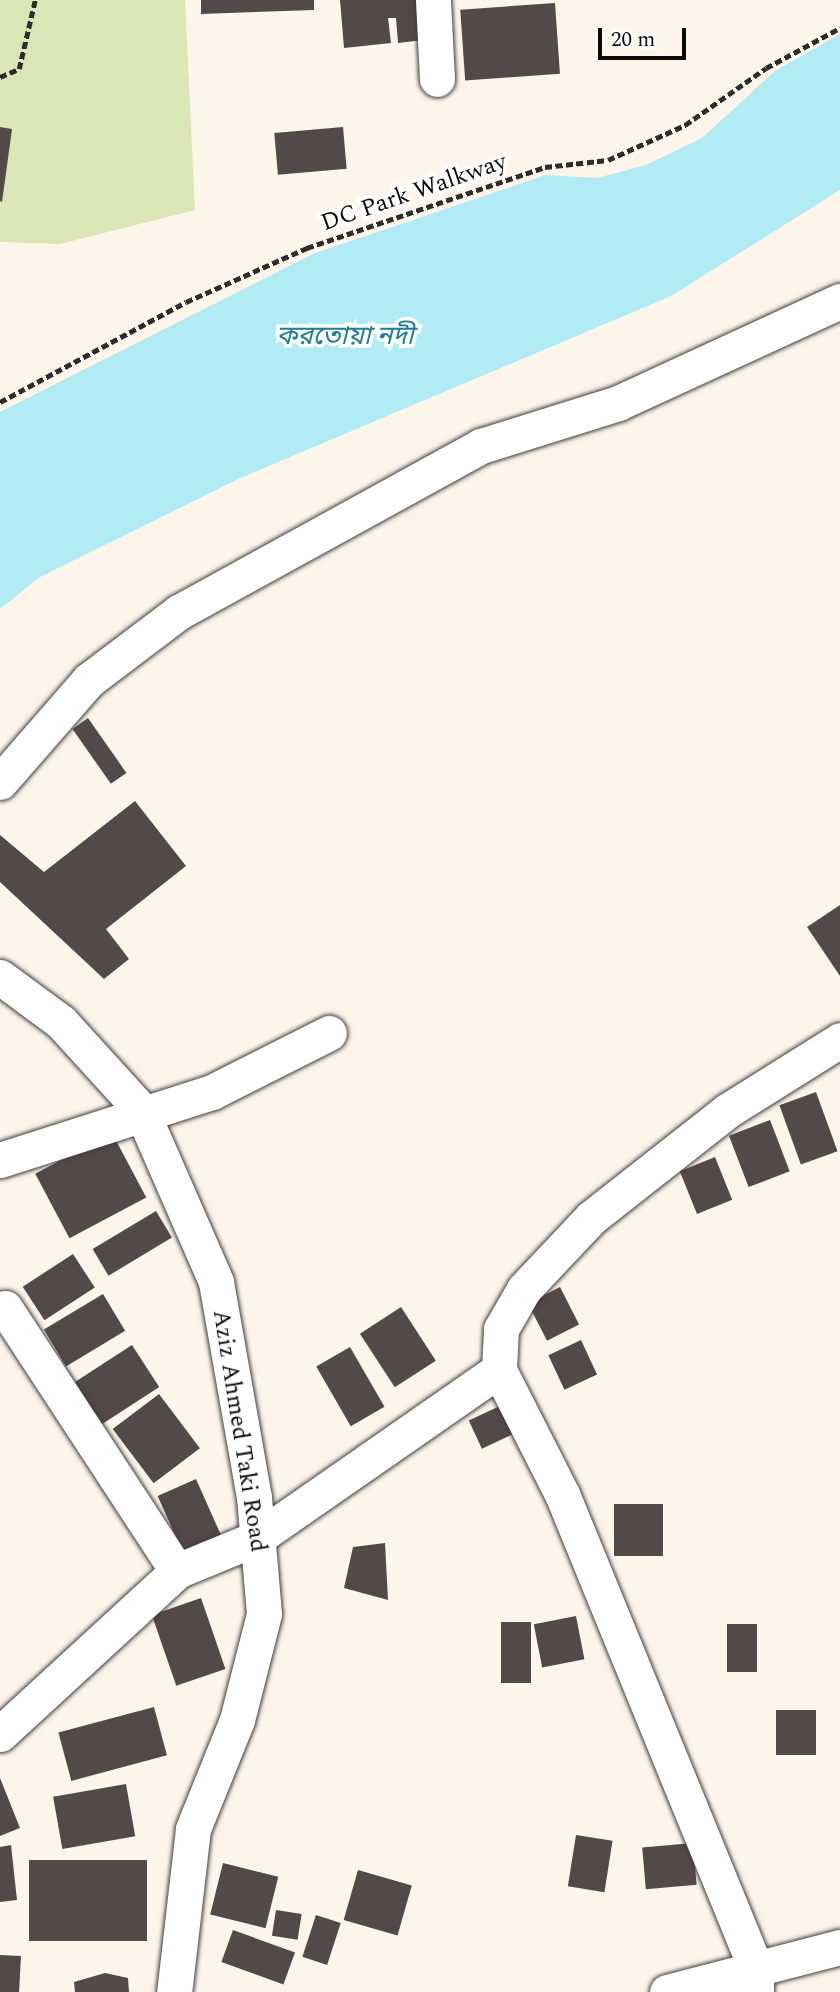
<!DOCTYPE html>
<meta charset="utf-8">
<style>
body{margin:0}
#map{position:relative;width:840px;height:1992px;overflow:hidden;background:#fef5ea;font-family:Spectral,"Noto Sans Bengali",serif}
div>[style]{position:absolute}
.green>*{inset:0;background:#dbe6b6}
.water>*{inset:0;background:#b1ebf3}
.building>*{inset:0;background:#534948;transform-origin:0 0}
.path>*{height:4.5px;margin-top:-2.25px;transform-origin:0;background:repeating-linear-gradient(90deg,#2d2d2d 0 7px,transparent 0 10.5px)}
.roads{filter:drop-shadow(0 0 2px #3e3e3e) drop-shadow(0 0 2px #3e3e3e)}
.minor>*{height:35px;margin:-17.5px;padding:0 17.5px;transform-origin:17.5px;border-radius:17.5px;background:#fff}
span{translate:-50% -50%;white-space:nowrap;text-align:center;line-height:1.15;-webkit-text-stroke:7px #fff;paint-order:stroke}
.street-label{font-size:24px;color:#0b0b0b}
.water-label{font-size:26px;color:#1b7f95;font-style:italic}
.scale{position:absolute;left:598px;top:28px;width:88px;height:32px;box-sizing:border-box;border:4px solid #0b0b0b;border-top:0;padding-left:9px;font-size:21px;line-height:24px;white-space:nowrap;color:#0b0b0b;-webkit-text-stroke:5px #fff;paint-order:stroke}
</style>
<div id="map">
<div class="green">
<div style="clip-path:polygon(0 0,185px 0,195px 210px,60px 244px,0 242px)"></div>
</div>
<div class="water">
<div style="clip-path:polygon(840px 34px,840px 190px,671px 296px,238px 479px,40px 577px,0 609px,0 412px,315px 253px,546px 175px,597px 178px,646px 165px,702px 138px,775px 71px)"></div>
</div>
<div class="building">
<div style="clip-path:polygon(201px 0,314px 0,314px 10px,201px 14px)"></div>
<div style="clip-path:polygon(340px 0,420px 0,423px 40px,398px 43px,396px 18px,388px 18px,391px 43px,344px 48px)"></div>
<div style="left:555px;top:3px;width:71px;height:95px;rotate:86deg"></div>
<div style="clip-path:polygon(0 127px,12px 129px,2px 202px,0 201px)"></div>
<div style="left:343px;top:127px;width:42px;height:69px;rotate:85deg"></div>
<div style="left:88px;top:718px;width:67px;height:19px;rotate:55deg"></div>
<div style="clip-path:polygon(135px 801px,186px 866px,106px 929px,129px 959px,104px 979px,0 882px,0 835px,44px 872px)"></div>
<div style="clip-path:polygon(840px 905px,840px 976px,807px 927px)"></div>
<div style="left:816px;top:1092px;width:63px;height:39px;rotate:70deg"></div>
<div style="left:770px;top:1120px;width:55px;height:44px;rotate:69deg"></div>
<div style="left:112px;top:1133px;width:73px;height:87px;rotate:62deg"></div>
<div style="left:715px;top:1157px;width:46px;height:38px;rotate:68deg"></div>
<div style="left:156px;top:1211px;width:31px;height:74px;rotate:59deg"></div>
<div style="left:73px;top:1254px;width:40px;height:60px;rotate:57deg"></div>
<div style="left:560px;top:1287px;width:42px;height:36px;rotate:63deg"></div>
<div style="left:103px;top:1294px;width:43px;height:69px;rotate:59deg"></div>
<div style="left:401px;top:1307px;width:64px;height:49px;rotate:57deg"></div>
<div style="left:581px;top:1340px;width:38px;height:36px;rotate:65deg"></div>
<div style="left:132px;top:1345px;width:50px;height:68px;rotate:57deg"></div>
<div style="left:350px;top:1347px;width:69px;height:39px;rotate:60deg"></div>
<div style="left:159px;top:1394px;width:68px;height:58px;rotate:53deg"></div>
<div style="left:515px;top:1399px;width:31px;height:51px;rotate:65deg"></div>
<div style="left:196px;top:1479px;width:64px;height:42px;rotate:66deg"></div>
<div style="left:614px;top:1504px;width:49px;height:52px"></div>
<div style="clip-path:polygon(385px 1543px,388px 1600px,344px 1588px,353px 1547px)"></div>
<div style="left:201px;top:1598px;width:75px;height:52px;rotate:71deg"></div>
<div style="left:576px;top:1616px;width:44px;height:43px;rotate:79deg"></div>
<div style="left:501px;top:1622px;width:30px;height:61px"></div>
<div style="left:727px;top:1624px;width:30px;height:48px"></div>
<div style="left:154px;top:1707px;width:50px;height:99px;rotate:75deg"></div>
<div style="left:776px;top:1710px;width:40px;height:45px"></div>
<div style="clip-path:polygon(0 1778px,20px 1828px,0 1836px)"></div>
<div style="left:126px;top:1784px;width:53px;height:74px;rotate:80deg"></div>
<div style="left:576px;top:1835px;width:37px;height:52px;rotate:9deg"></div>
<div style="left:693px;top:1843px;width:42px;height:51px;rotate:85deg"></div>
<div style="clip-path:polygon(11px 1845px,17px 1900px,0 1902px,0 1847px)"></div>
<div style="left:29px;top:1860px;width:118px;height:81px"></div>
<div style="left:223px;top:1863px;width:57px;height:53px;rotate:14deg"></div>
<div style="left:358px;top:1870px;width:56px;height:52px;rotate:16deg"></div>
<div style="left:276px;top:1910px;width:26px;height:26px;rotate:9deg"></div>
<div style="left:316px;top:1915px;width:26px;height:44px;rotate:18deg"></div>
<div style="left:233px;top:1930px;width:66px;height:34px;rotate:20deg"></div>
<div style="left:0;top:1955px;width:21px;height:37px;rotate:3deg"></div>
<div style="clip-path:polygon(105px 1973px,128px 1978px,129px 1992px,75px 1992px,74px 1982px)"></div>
</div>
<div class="path">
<div style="left:0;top:77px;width:21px;rotate:-23deg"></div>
<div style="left:19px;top:69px;width:71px;rotate:-76.9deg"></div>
<div style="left:0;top:402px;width:211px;rotate:-28.3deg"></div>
<div style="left:186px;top:302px;width:133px;rotate:-24.1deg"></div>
<div style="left:307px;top:248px;width:251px;rotate:-18.8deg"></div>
<div style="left:545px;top:167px;width:63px;rotate:-6.3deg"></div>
<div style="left:608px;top:160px;width:85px;rotate:-24.4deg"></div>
<div style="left:685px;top:125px;width:99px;rotate:-35.1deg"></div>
<div style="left:766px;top:68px;width:84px;rotate:-28.4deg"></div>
</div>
<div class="roads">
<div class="minor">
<div style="left:433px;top:0;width:79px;rotate:87.1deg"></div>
<div style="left:0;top:782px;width:135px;rotate:-48.9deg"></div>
<div style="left:89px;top:680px;width:113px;rotate:-37.1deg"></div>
<div style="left:179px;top:612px;width:345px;rotate:-28.8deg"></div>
<div style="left:481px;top:446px;width:144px;rotate:-17.4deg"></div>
<div style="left:618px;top:403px;width:244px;rotate:-24.7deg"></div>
<div style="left:0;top:977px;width:76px;rotate:36.4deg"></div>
<div style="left:61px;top:1022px;width:119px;rotate:47.7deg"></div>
<div style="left:141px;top:1110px;width:188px;rotate:66.4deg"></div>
<div style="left:216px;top:1282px;width:218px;rotate:80deg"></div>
<div style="left:254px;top:1497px;width:117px;rotate:85.1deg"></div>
<div style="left:264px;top:1614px;width:109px;rotate:104.3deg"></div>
<div style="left:237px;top:1720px;width:118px;rotate:112deg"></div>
<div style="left:193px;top:1829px;width:164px;rotate:96.6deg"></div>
<div style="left:0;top:1160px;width:223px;rotate:-17.8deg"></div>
<div style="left:212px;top:1092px;width:131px;rotate:-26.8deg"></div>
<div style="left:5px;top:1308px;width:314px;rotate:56.8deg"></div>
<div style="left:499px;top:1370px;width:139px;rotate:63.1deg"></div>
<div style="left:562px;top:1494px;width:513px;rotate:67.78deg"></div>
<div style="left:756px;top:1969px;width:23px;rotate:90deg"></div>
<div style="left:0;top:1734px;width:241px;rotate:-42.6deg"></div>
<div style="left:177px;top:1571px;width:87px;rotate:-22.4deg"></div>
<div style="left:257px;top:1538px;width:295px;rotate:-34.8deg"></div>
<div style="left:499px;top:1370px;width:41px;rotate:-87.2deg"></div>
<div style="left:501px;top:1329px;width:46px;rotate:-60.1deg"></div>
<div style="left:524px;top:1289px;width:98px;rotate:-46.7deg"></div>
<div style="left:591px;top:1218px;width:173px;rotate:-38.2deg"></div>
<div style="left:727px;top:1111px;width:133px;rotate:-32.1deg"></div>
<div style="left:667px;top:1992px;width:179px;rotate:-14.6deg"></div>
</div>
</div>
<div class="street-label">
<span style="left:414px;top:193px;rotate:-19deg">DC Park Walkway</span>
<span style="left:239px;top:1431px;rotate:81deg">Aziz Ahmed Taki Road</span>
</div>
<div class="water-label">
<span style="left:345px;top:337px">করতোয়া নদী</span>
</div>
<div class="scale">20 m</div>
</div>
